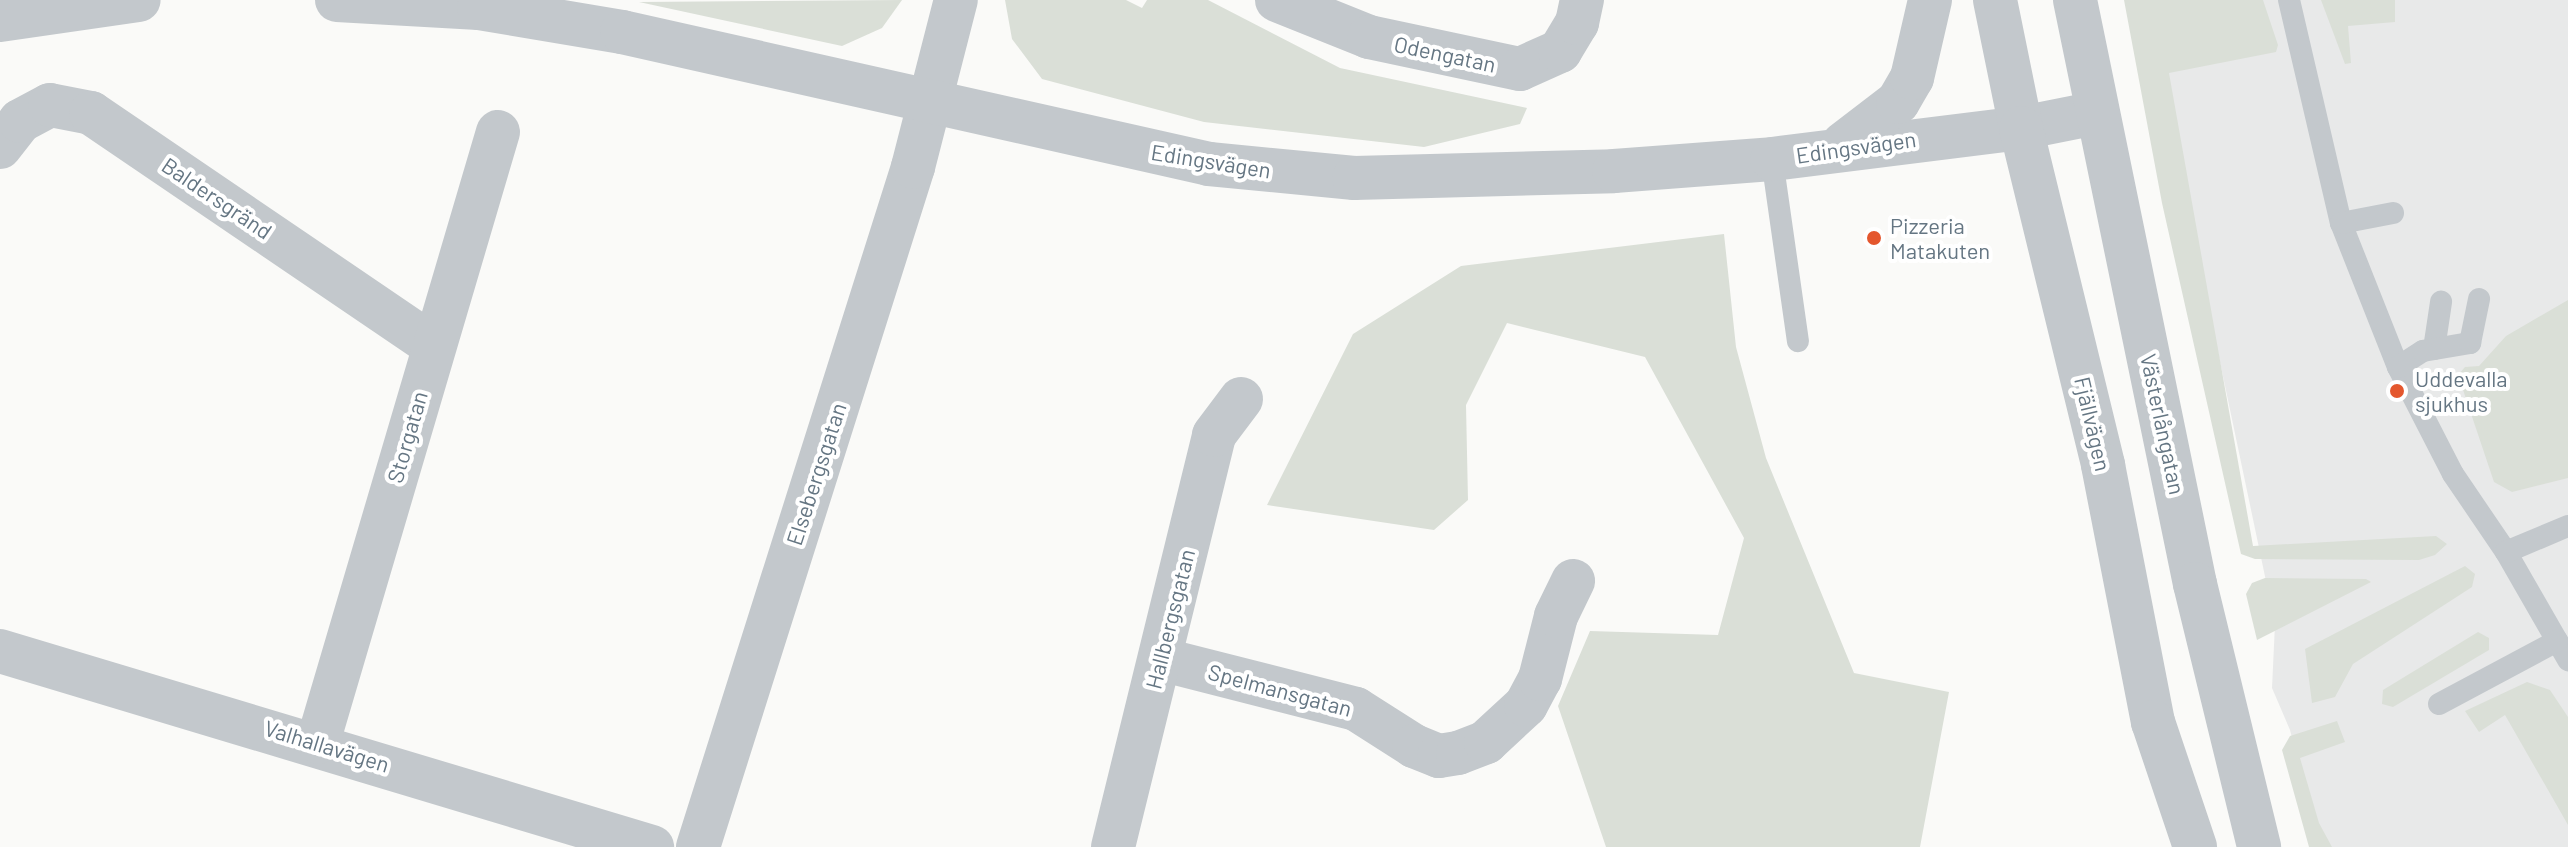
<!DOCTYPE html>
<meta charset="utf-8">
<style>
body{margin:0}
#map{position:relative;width:2568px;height:847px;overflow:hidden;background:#fafaf8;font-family:Barlow,sans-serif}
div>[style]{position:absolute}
.built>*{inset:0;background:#e8e9e9}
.green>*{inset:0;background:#dadfd7}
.service>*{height:22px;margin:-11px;padding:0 11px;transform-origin:11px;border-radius:11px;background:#c3c8cc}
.minor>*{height:44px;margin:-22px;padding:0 22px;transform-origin:22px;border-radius:22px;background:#c3c8cc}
.tertiary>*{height:44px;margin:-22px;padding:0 22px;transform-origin:22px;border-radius:22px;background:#c3c8cc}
.dots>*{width:22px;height:22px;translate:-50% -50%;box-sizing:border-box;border:4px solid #fff;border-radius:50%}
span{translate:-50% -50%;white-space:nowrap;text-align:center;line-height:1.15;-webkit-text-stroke:8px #fff;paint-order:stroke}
.street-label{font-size:22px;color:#657683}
.poi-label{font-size:22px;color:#657683}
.left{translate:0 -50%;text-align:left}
</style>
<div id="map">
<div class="built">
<div style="clip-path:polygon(2144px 0,2568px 0,2568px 847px,2320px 847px,2290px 730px,2272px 688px,2275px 624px)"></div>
</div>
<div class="green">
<div style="clip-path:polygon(902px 0,882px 28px,842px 46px,639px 2px)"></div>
<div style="clip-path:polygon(1005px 0,1126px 0,1142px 8px,1147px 0,1208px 0,1340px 68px,1527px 108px,1520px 124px,1424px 147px,1204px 122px,1042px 79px,1012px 39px)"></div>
<div style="clip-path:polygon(2124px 0,2263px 0,2278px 45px,2276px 52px,2169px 73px,2253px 546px,2436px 536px,2447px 544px,2435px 555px,2419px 560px,2255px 559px,2241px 554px,2162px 203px)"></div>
<div style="clip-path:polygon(2321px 0,2395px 0,2395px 22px,2348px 26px,2351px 63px,2345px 64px)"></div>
<div style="clip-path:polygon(1724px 234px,1736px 347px,1766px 458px,1854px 673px,1949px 692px,1920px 847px,1606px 847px,1558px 706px,1590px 631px,1718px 635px,1744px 538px,1645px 357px,1507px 323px,1466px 405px,1468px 500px,1434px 530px,1267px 505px,1353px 334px,1461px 266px)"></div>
<div style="clip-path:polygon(2568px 300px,2568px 478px,2512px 492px,2494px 482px,2458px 375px,2465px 367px,2479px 366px,2506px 336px)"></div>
<div style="clip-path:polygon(2465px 566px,2475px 574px,2472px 587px,2353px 664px,2335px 697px,2312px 703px,2305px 649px)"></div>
<div style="clip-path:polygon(2265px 578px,2366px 579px,2371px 582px,2257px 640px,2246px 594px,2252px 583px)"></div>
<div style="clip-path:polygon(2478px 632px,2489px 638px,2489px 650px,2393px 707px,2382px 704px,2383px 690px)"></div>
<div style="clip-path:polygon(2527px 682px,2550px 690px,2568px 717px,2568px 825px,2505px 715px,2479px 732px,2465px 711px)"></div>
<div style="clip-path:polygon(2337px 721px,2345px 742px,2300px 758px,2319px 823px,2332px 847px,2309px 847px,2282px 750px,2290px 736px)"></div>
</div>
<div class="service">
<div style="left:2289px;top:0;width:229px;rotate:76.9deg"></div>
<div style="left:2341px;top:223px;width:155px;rotate:68.4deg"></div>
<div style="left:2398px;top:367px;width:120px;rotate:62.8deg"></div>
<div style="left:2453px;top:474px;width:94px;rotate:55.8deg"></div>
<div style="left:2506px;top:552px;width:125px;rotate:60.1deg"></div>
<div style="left:1772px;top:159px;width:184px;rotate:81.9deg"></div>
<div style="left:2341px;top:223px;width:53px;rotate:-10.9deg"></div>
<div style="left:2434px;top:349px;width:48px;rotate:-81.5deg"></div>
<div style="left:2398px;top:367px;width:30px;rotate:-33deg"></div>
<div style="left:2423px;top:351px;width:48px;rotate:-9.7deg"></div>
<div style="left:2470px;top:343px;width:45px;rotate:-78.4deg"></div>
<div style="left:2506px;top:552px;width:67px;rotate:-22.8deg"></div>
<div style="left:2439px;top:704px;width:134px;rotate:-28.1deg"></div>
</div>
<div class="minor">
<div style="left:1277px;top:0;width:99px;rotate:21.9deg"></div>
<div style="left:1369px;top:37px;width:154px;rotate:12deg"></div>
<div style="left:1520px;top:69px;width:44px;rotate:-24.2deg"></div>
<div style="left:1560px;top:51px;width:33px;rotate:-59deg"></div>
<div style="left:1577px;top:23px;width:24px;rotate:-78deg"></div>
<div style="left:0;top:147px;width:33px;rotate:-52deg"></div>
<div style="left:20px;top:121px;width:34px;rotate:-28deg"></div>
<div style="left:50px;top:105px;width:42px;rotate:11deg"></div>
<div style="left:91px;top:113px;width:413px;rotate:34.2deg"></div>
<div style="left:0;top:651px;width:681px;rotate:16.73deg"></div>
<div style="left:1160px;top:659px;width:202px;rotate:14.3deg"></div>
<div style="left:1356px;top:709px;width:69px;rotate:32.5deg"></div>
<div style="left:1414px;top:746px;width:27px;rotate:22deg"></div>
<div style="left:1439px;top:756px;width:19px;rotate:-9deg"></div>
<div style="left:1458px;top:753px;width:30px;rotate:-21deg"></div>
<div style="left:1486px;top:742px;width:54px;rotate:-42.8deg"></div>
<div style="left:1526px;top:705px;width:30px;rotate:-62deg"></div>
<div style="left:1540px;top:679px;width:65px;rotate:-75.7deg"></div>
<div style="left:1556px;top:616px;width:39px;rotate:-64deg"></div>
<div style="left:318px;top:742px;width:636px;rotate:-73.56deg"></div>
<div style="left:698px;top:847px;width:713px;rotate:-72.45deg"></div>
<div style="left:913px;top:167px;width:172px;rotate:-75.6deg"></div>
<div style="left:1113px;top:847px;width:424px;rotate:-76.2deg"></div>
<div style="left:1214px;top:435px;width:45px;rotate:-53.1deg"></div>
</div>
<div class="tertiary">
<div style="left:337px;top:0;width:142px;rotate:3.2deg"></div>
<div style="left:479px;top:8px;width:145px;rotate:9.5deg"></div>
<div style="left:622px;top:32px;width:602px;rotate:12.67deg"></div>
<div style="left:1209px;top:164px;width:146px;rotate:5.5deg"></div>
<div style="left:1354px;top:178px;width:260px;rotate:-1.5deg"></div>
<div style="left:1614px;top:171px;width:158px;rotate:-4.3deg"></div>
<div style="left:1772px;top:159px;width:251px;rotate:-7.1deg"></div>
<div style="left:2021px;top:128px;width:77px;rotate:-11.2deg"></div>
<div style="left:1995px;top:0;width:131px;rotate:78.5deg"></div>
<div style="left:2021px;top:128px;width:347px;rotate:76.3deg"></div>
<div style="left:2103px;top:465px;width:262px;rotate:79deg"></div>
<div style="left:2153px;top:722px;width:132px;rotate:71.4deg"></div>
<div style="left:2075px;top:0;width:596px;rotate:78.39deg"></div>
<div style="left:2195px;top:584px;width:271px;rotate:76.3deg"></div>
<div style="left:0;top:20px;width:140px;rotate:-8.2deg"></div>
<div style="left:1843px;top:144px;width:69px;rotate:-37.4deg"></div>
<div style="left:1898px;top:102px;width:28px;rotate:-60deg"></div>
<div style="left:1912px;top:78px;width:80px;rotate:-77deg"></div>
</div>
<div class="dots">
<div style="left:1874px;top:238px;background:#e4572e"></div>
<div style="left:2397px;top:391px;background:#e4572e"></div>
</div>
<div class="street-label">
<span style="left:1445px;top:54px;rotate:12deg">Odengatan</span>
<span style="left:1856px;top:147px;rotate:-8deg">Edingsvägen</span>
<span style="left:1211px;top:161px;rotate:9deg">Edingsvägen</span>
<span style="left:217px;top:198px;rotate:34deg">Baldersgränd</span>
<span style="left:2093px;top:424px;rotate:77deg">Fjällvägen</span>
<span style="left:2163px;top:424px;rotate:78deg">Västerlångatan</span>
<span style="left:407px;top:437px;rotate:-74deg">Storgatan</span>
<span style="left:816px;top:474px;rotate:-72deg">Elsebergsgatan</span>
<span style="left:1170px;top:619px;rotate:-76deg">Hallbergsgatan</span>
<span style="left:1280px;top:690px;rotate:15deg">Spelmansgatan</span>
<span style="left:327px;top:746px;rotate:17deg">Valhallavägen</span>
</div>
<div class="poi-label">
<span class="left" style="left:1890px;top:238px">Pizzeria<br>Matakuten</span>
<span class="left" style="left:2415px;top:391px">Uddevalla<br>sjukhus</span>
</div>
</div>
